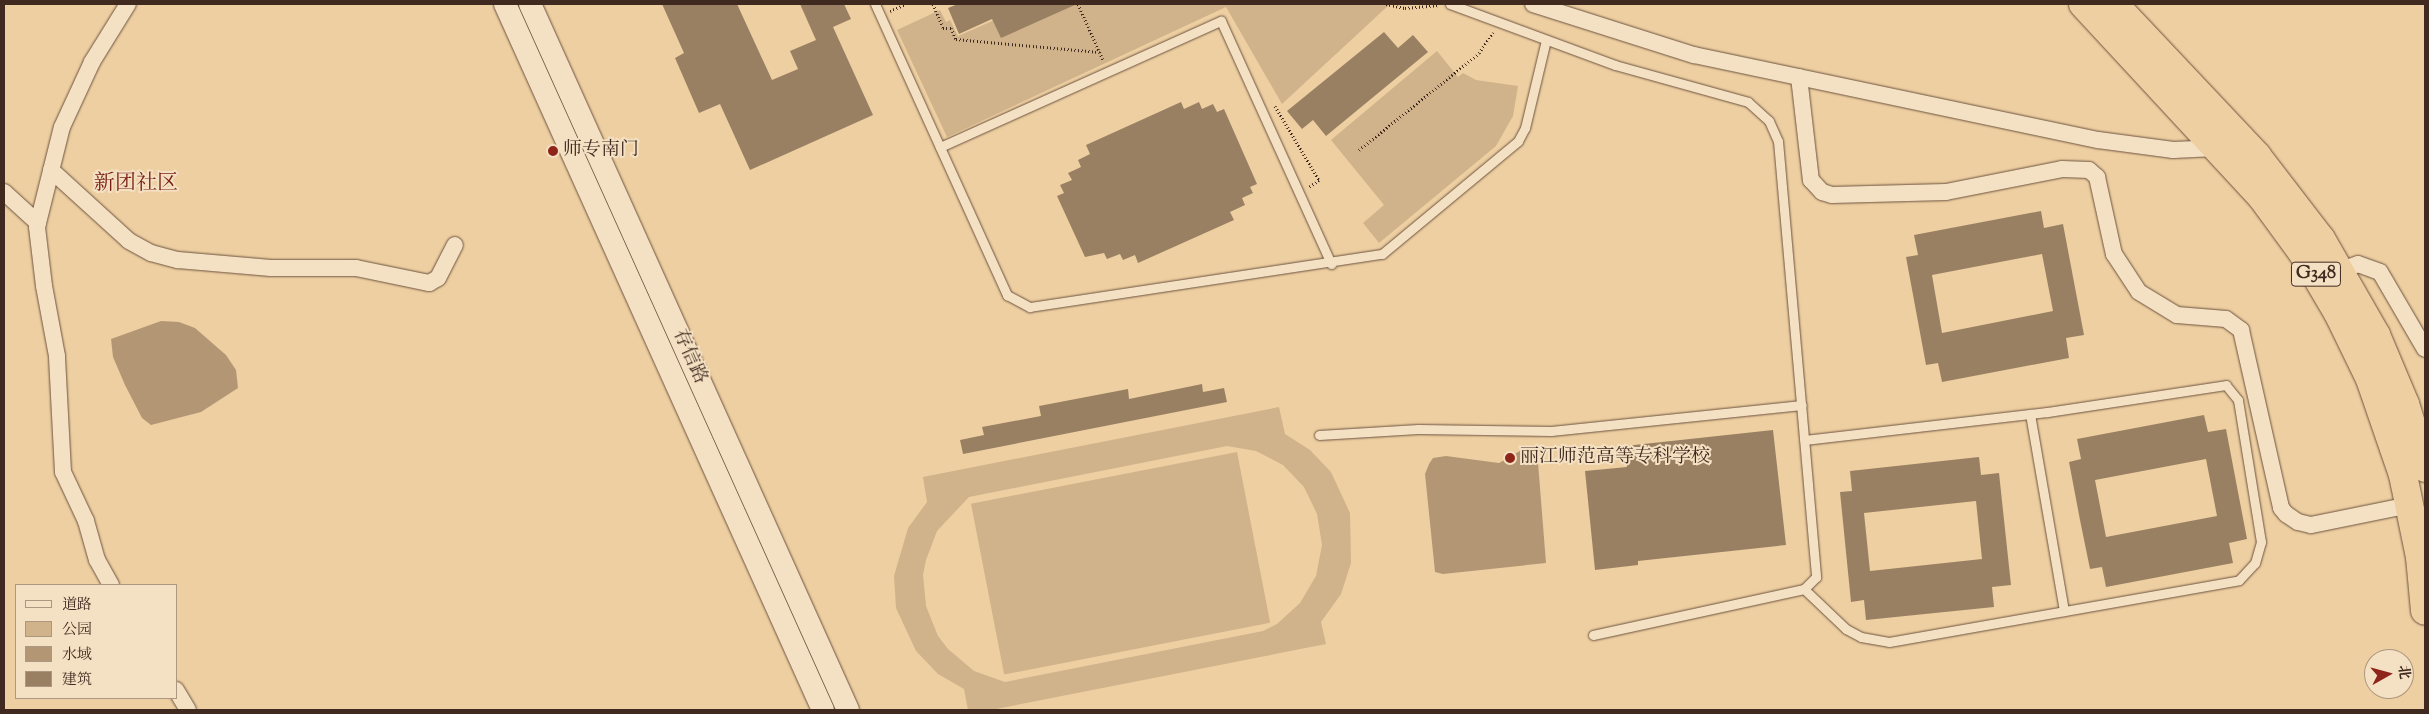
<!DOCTYPE html>
<meta charset="utf-8">
<style>
body{margin:0}
#map{position:relative;width:2429px;height:714px;overflow:hidden;background:#eecfa1;font-family:"Sorts Mill Goudy","Noto Serif SC",serif}
div>[style]{position:absolute}
.green>*{inset:0;background:#d0b38b;transform-origin:0 0}
.water>*{inset:0;background:#b39775}
.building>*{inset:0;background:#9a8063}
.path>*{height:3px;margin-top:-1.5px;transform-origin:0;background:repeating-linear-gradient(90deg,#402a20 0 1px,transparent 0 3.5px)}
.roads{filter:drop-shadow(0 0 1px #6c5340) drop-shadow(0 0 1px #6c5340)}
.lane>*{height:9px;margin:-4.5px;padding:0 4.5px;transform-origin:4.5px;border-radius:4.5px;background:#f4e0c2}
.street>*{height:16px;margin:-8px;padding:0 8px;transform-origin:8px;border-radius:8px;background:#f4e0c2}
.secondary>*{height:22px;margin:-11px;padding:0 11px;transform-origin:11px;border-radius:11px;background:#f4e0c2}
.highway>*{height:28px;margin:-14px;padding:0 14px;transform-origin:14px;border-radius:14px;background:#eecfa1}
.dots>*{width:14px;height:14px;translate:-50% -50%;box-sizing:border-box;border:2px solid #f4e0c2;border-radius:50%}
span{translate:-50% -50%;white-space:nowrap;text-align:center;line-height:1.15;-webkit-text-stroke:4px #f4e0c2;paint-order:stroke}
.shield-label span{padding:1px 4px;background:#f4e0c2;border:1px solid;border-radius:4px;-webkit-text-stroke-width:0}
.shield-label{font-size:18px;color:#402a20;font-weight:700}
.poi-label{font-size:19px;color:#402a20}
.left{translate:0 -50%;text-align:left}
.street-label{font-size:19px;color:#402a20}
.quarter-label{font-size:21px;color:#7a1f14}
.frame{position:absolute;inset:0;border:5px solid #402a20;pointer-events:none}
.legend{position:absolute;left:15px;top:584px;width:162px;height:115px;box-sizing:border-box;background:#f4e0c2;border:1px solid #ac9781;margin:0;padding:6px 9px;list-style:none;font-size:15px;color:#402a20}
.legend li{display:flex;align-items:center;gap:10px;height:25px}
.legend b{width:25px;border:1px solid #ac9781}
.north{position:absolute;left:2364px;top:649px;width:50px;height:50px;box-sizing:border-box;background:#f4e0c2;border:1px solid #ac9781;border-radius:50%;rotate:83deg;font-size:14px;font-weight:700;line-height:20px;text-align:center;color:#402a20}
.north::after{content:'';display:block;margin:auto;width:18px;height:22px;background:#8f2418;clip-path:polygon(50% 0,100% 100%,50% 72%,0 100%)}
</style>
<div id="map">
<div class="green">
<div style="clip-path:polygon(1031px 4px,1390px 4px,1282px 104px,1226px 7px,947px 137px,897px 30px,940px 10px,946px 22px,950px 20px,958px 36px)"></div>
<div style="clip-path:polygon(1437px 51px,1458px 77px,1463px 73px,1476px 80px,1518px 86px,1513px 116px,1496px 146px,1379px 243px,1363px 223px,1384px 205px,1331px 140px)"></div>
<div style="clip-path:polygon(evenodd,1279px 407px,1285px 434px,1310px 450px,1331px 472px,1350px 513px,1351px 563px,1341px 594px,1321px 622px,1326px 644px,991px 710px,968px 710px,964px 689px,938px 674px,916px 651px,896px 608px,894px 576px,908px 528px,927px 502px,923px 477px,1279px 407px,1227px 446px,1256px 451px,1283px 465px,1304px 487px,1317px 514px,1322px 545px,1316px 576px,1300px 603px,1277px 624px,1263px 631px,1005px 682px,974px 671px,948px 649px,938px 636px,926px 606px,923px 575px,926px 560px,937px 531px,969px 497px,1227px 446px)"></div>
<div style="left:1237px;top:452px;width:174px;height:271px;rotate:79deg"></div>
</div>
<div class="water">
<div style="clip-path:polygon(161px 321px,179px 322px,195px 328px,226px 355px,236px 370px,238px 388px,201px 412px,151px 425px,142px 418px,125px 385px,113px 357px,111px 339px)"></div>
<div style="clip-path:polygon(1527px 447px,1537px 450px,1546px 563px,1443px 574px,1435px 572px,1425px 474px,1429px 464px,1433px 458px,1446px 456px,1499px 463px)"></div>
</div>
<div class="building">
<div style="clip-path:polygon(662px 4px,737px 4px,772px 80px,798px 69px,790px 51px,816px 40px,800px 4px,844px 4px,851px 19px,833px 27px,873px 115px,750px 170px,720px 104px,699px 113px,675px 58px,684px 53px)"></div>
<div style="clip-path:polygon(958px 4px,1077px 4px,1001px 38px,992px 19px,959px 34px,948px 8px)"></div>
<div style="clip-path:polygon(1384px 32px,1398px 48px,1413px 35px,1428px 52px,1326px 136px,1313px 120px,1302px 129px,1287px 111px)"></div>
<div style="clip-path:polygon(1181px 102px,1184px 109px,1199px 102px,1202px 109px,1213px 104px,1217px 112px,1224px 109px,1257px 184px,1250px 187px,1253px 193px,1242px 198px,1245px 205px,1230px 212px,1234px 220px,1138px 263px,1135px 255px,1123px 260px,1120px 254px,1107px 259px,1104px 253px,1085px 257px,1057px 196px,1064px 193px,1060px 185px,1072px 180px,1068px 173px,1081px 167px,1078px 160px,1090px 154px,1086px 145px)"></div>
<div style="clip-path:polygon(evenodd,2041px 211px,2044px 228px,2063px 224px,2084px 335px,2066px 338px,2069px 358px,1942px 382px,1938px 363px,1926px 365px,1906px 257px,1918px 255px,1914px 235px,2041px 211px,2042px 254px,2053px 311px,1942px 333px,1932px 275px,2042px 254px)"></div>
<div style="clip-path:polygon(1202px 384px,1203px 392px,1224px 388px,1227px 402px,963px 454px,960px 440px,984px 435px,982px 427px,1041px 416px,1039px 406px,1128px 389px,1129px 399px)"></div>
<div style="clip-path:polygon(evenodd,2204px 415px,2208px 432px,2226px 429px,2247px 539px,2229px 543px,2233px 563px,2106px 587px,2102px 567px,2090px 569px,2080px 520px,2069px 462px,2081px 459px,2077px 439px,2204px 415px,2206px 459px,2217px 516px,2106px 537px,2095px 480px,2206px 459px)"></div>
<div style="clip-path:polygon(1773px 430px,1786px 545px,1638px 561px,1638px 565px,1595px 570px,1585px 471px,1627px 467px,1625px 446px)"></div>
<div style="clip-path:polygon(evenodd,1979px 457px,1981px 475px,1999px 473px,2011px 585px,1992px 587px,1994px 607px,1866px 620px,1864px 600px,1851px 602px,1840px 492px,1852px 491px,1850px 471px,1979px 457px,1976px 501px,1982px 559px,1870px 571px,1864px 513px,1976px 501px)"></div>
</div>
<div class="path">
<div style="left:933px;top:4px;width:26px;rotate:67deg"></div>
<div style="left:943px;top:28px;width:8px"></div>
<div style="left:951px;top:28px;width:12px;rotate:66deg"></div>
<div style="left:956px;top:39px;width:144px;rotate:5.2deg"></div>
<div style="left:1078px;top:4px;width:61px;rotate:65.9deg"></div>
<div style="left:1386px;top:4px;width:19px;rotate:12deg"></div>
<div style="left:1405px;top:8px;width:35px;rotate:-5deg"></div>
<div style="left:890px;top:11px;width:17px;rotate:-24deg"></div>
<div style="left:1275px;top:106px;width:86px;rotate:59.3deg"></div>
<div style="left:1319px;top:180px;width:12px;rotate:145deg"></div>
<div style="left:1359px;top:150px;width:154px;rotate:-38.9deg"></div>
<div style="left:1479px;top:53px;width:25px;rotate:-56deg"></div>
</div>
<div class="roads">
<div class="lane">
<div style="left:875px;top:4px;width:320px;rotate:65.6deg"></div>
<div style="left:1007px;top:295px;width:26px;rotate:28deg"></div>
<div style="left:1030px;top:307px;width:356px;rotate:-8.6deg"></div>
<div style="left:1382px;top:254px;width:177px;rotate:-39.7deg"></div>
<div style="left:1518px;top:141px;width:15px;rotate:-62deg"></div>
<div style="left:1525px;top:128px;width:90px;rotate:-76.6deg"></div>
<div style="left:1450px;top:4px;width:176px;rotate:20.3deg"></div>
<div style="left:1615px;top:65px;width:138px;rotate:15.5deg"></div>
<div style="left:1748px;top:102px;width:28px;rotate:42deg"></div>
<div style="left:1769px;top:121px;width:22px;rotate:66deg"></div>
<div style="left:1778px;top:141px;width:438px;rotate:85deg"></div>
<div style="left:1816px;top:577px;width:17px;rotate:135deg"></div>
<div style="left:1804px;top:589px;width:216px;rotate:167.7deg"></div>
<div style="left:940px;top:147px;width:308px;rotate:-24.2deg"></div>
<div style="left:1221px;top:21px;width:267px;rotate:65.6deg"></div>
<div style="left:2030px;top:414px;width:200px;rotate:80.2deg"></div>
<div style="left:1319px;top:435px;width:99px;rotate:-3.5deg"></div>
<div style="left:1418px;top:429px;width:133px;rotate:0.9deg"></div>
<div style="left:1551px;top:431px;width:252px;rotate:-5.9deg"></div>
<div style="left:1804px;top:589px;width:58px;rotate:43.6deg"></div>
<div style="left:1846px;top:629px;width:17px;rotate:28deg"></div>
<div style="left:1861px;top:637px;width:28px;rotate:10deg"></div>
<div style="left:1889px;top:642px;width:355px;rotate:-10deg"></div>
<div style="left:2239px;top:580px;width:23px;rotate:-47deg"></div>
<div style="left:2255px;top:563px;width:22px;rotate:-74deg"></div>
<div style="left:2261px;top:542px;width:144px;rotate:-99.2deg"></div>
<div style="left:2238px;top:400px;width:19px;rotate:-129deg"></div>
<div style="left:2226px;top:385px;width:181px;rotate:171.4deg"></div>
<div style="left:2047px;top:412px;width:244px;rotate:173.4deg"></div>
</div>
<div class="street">
<div style="left:1533px;top:4px;width:169px;rotate:17.6deg"></div>
<div style="left:1694px;top:55px;width:413px;rotate:11.9deg"></div>
<div style="left:2098px;top:140px;width:76px;rotate:7.6deg"></div>
<div style="left:2173px;top:150px;width:45px;rotate:-2.5deg"></div>
<div style="left:1799px;top:77px;width:104px;rotate:83.4deg"></div>
<div style="left:1811px;top:180px;width:16px;rotate:47deg"></div>
<div style="left:1822px;top:192px;width:10px;rotate:17deg"></div>
<div style="left:1832px;top:195px;width:114px;rotate:-1.5deg"></div>
<div style="left:1946px;top:192px;width:118px;rotate:-11.2deg"></div>
<div style="left:2062px;top:169px;width:27px;rotate:2deg"></div>
<div style="left:2089px;top:170px;width:11px;rotate:41deg"></div>
<div style="left:2097px;top:177px;width:79px;rotate:77.6deg"></div>
<div style="left:2114px;top:254px;width:45px;rotate:56.7deg"></div>
<div style="left:2139px;top:292px;width:44px;rotate:31.2deg"></div>
<div style="left:2177px;top:315px;width:49px;rotate:4.7deg"></div>
<div style="left:2226px;top:319px;width:19px;rotate:36deg"></div>
<div style="left:2241px;top:330px;width:182px;rotate:77.3deg"></div>
<div style="left:2281px;top:508px;width:8px;rotate:50deg"></div>
<div style="left:2286px;top:514px;width:14px;rotate:34deg"></div>
<div style="left:2298px;top:522px;width:13px;rotate:13deg"></div>
<div style="left:2311px;top:525px;width:101px;rotate:-11.4deg"></div>
<div style="left:51px;top:170px;width:105px;rotate:42.3deg"></div>
<div style="left:129px;top:241px;width:25px;rotate:29deg"></div>
<div style="left:151px;top:253px;width:28px;rotate:15deg"></div>
<div style="left:178px;top:260px;width:93px;rotate:4.9deg"></div>
<div style="left:271px;top:268px;width:85px"></div>
<div style="left:356px;top:268px;width:75px;rotate:11.6deg"></div>
<div style="left:429px;top:283px;width:10px;rotate:-29deg"></div>
<div style="left:438px;top:278px;width:37px;rotate:-63deg"></div>
<div style="left:4px;top:192px;width:46px;rotate:42.4deg"></div>
<div style="left:2341px;top:270px;width:18px;rotate:-19deg"></div>
<div style="left:2358px;top:264px;width:23px;rotate:20deg"></div>
<div style="left:2380px;top:272px;width:89px;rotate:59.7deg"></div>
<div style="left:111px;top:585px;width:29px;rotate:-119deg"></div>
<div style="left:97px;top:560px;width:41px;rotate:-105.8deg"></div>
<div style="left:86px;top:521px;width:54px;rotate:-115.1deg"></div>
<div style="left:63px;top:472px;width:116px;rotate:-93deg"></div>
<div style="left:57px;top:356px;width:71px;rotate:-100.5deg"></div>
<div style="left:44px;top:286px;width:59px;rotate:-96.8deg"></div>
<div style="left:37px;top:227px;width:103px;rotate:-76deg"></div>
<div style="left:62px;top:127px;width:72px;rotate:-65.2deg"></div>
<div style="left:92px;top:62px;width:68px;rotate:-58.2deg"></div>
<div style="left:176px;top:690px;width:23px;rotate:59deg"></div>
</div>
<div class="secondary">
<div style="left:505px;top:4px;width:774px;rotate:65.75deg"></div>
<div style="left:530px;top:4px;width:774px;rotate:65.75deg"></div>
</div>
<div class="highway">
<div style="left:2083px;top:4px;width:262px;rotate:47.2deg"></div>
<div style="left:2261px;top:196px;width:69px;rotate:53.8deg"></div>
<div style="left:2302px;top:252px;width:71px;rotate:59.5deg"></div>
<div style="left:2338px;top:313px;width:73px;rotate:64.1deg"></div>
<div style="left:2370px;top:379px;width:102px;rotate:71deg"></div>
<div style="left:2403px;top:475px;width:84px;rotate:78.3deg"></div>
<div style="left:2420px;top:557px;width:54px;rotate:84.7deg"></div>
<div style="left:2114px;top:4px;width:209px;rotate:46.7deg"></div>
<div style="left:2257px;top:156px;width:105px;rotate:52.4deg"></div>
<div style="left:2321px;top:239px;width:111px;rotate:60.2deg"></div>
<div style="left:2376px;top:335px;width:75px;rotate:67.2deg"></div>
<div style="left:2405px;top:404px;width:67px;rotate:72.6deg"></div>
</div>
</div>
<div class="dots">
<div style="left:553px;top:151px;background:#8f2418"></div>
<div style="left:1510px;top:458px;background:#8f2418"></div>
</div>
<div class="shield-label">
<span style="left:2316px;top:274px">G348</span>
</div>
<div class="poi-label">
<span class="left" style="left:563px;top:151px">师专南门</span>
<span class="left" style="left:1520px;top:458px">丽江师范高等专科学校</span>
</div>
<div class="street-label">
<span style="left:689px;top:357px;rotate:66deg">存信路</span>
</div>
<div class="quarter-label">
<span style="left:136px;top:184px">新团社区</span>
</div>
<div class="frame"></div>
<ul class="legend">
<li><b style="height:6px;background:#f4e0c2"></b>道路</li>
<li><b style="height:14px;background:#d0b38b"></b>公园</li>
<li><b style="height:14px;background:#b39775"></b>水域</li>
<li><b style="height:14px;background:#9a8063"></b>建筑</li>
</ul>
<div class="north">北</div>
</div>
